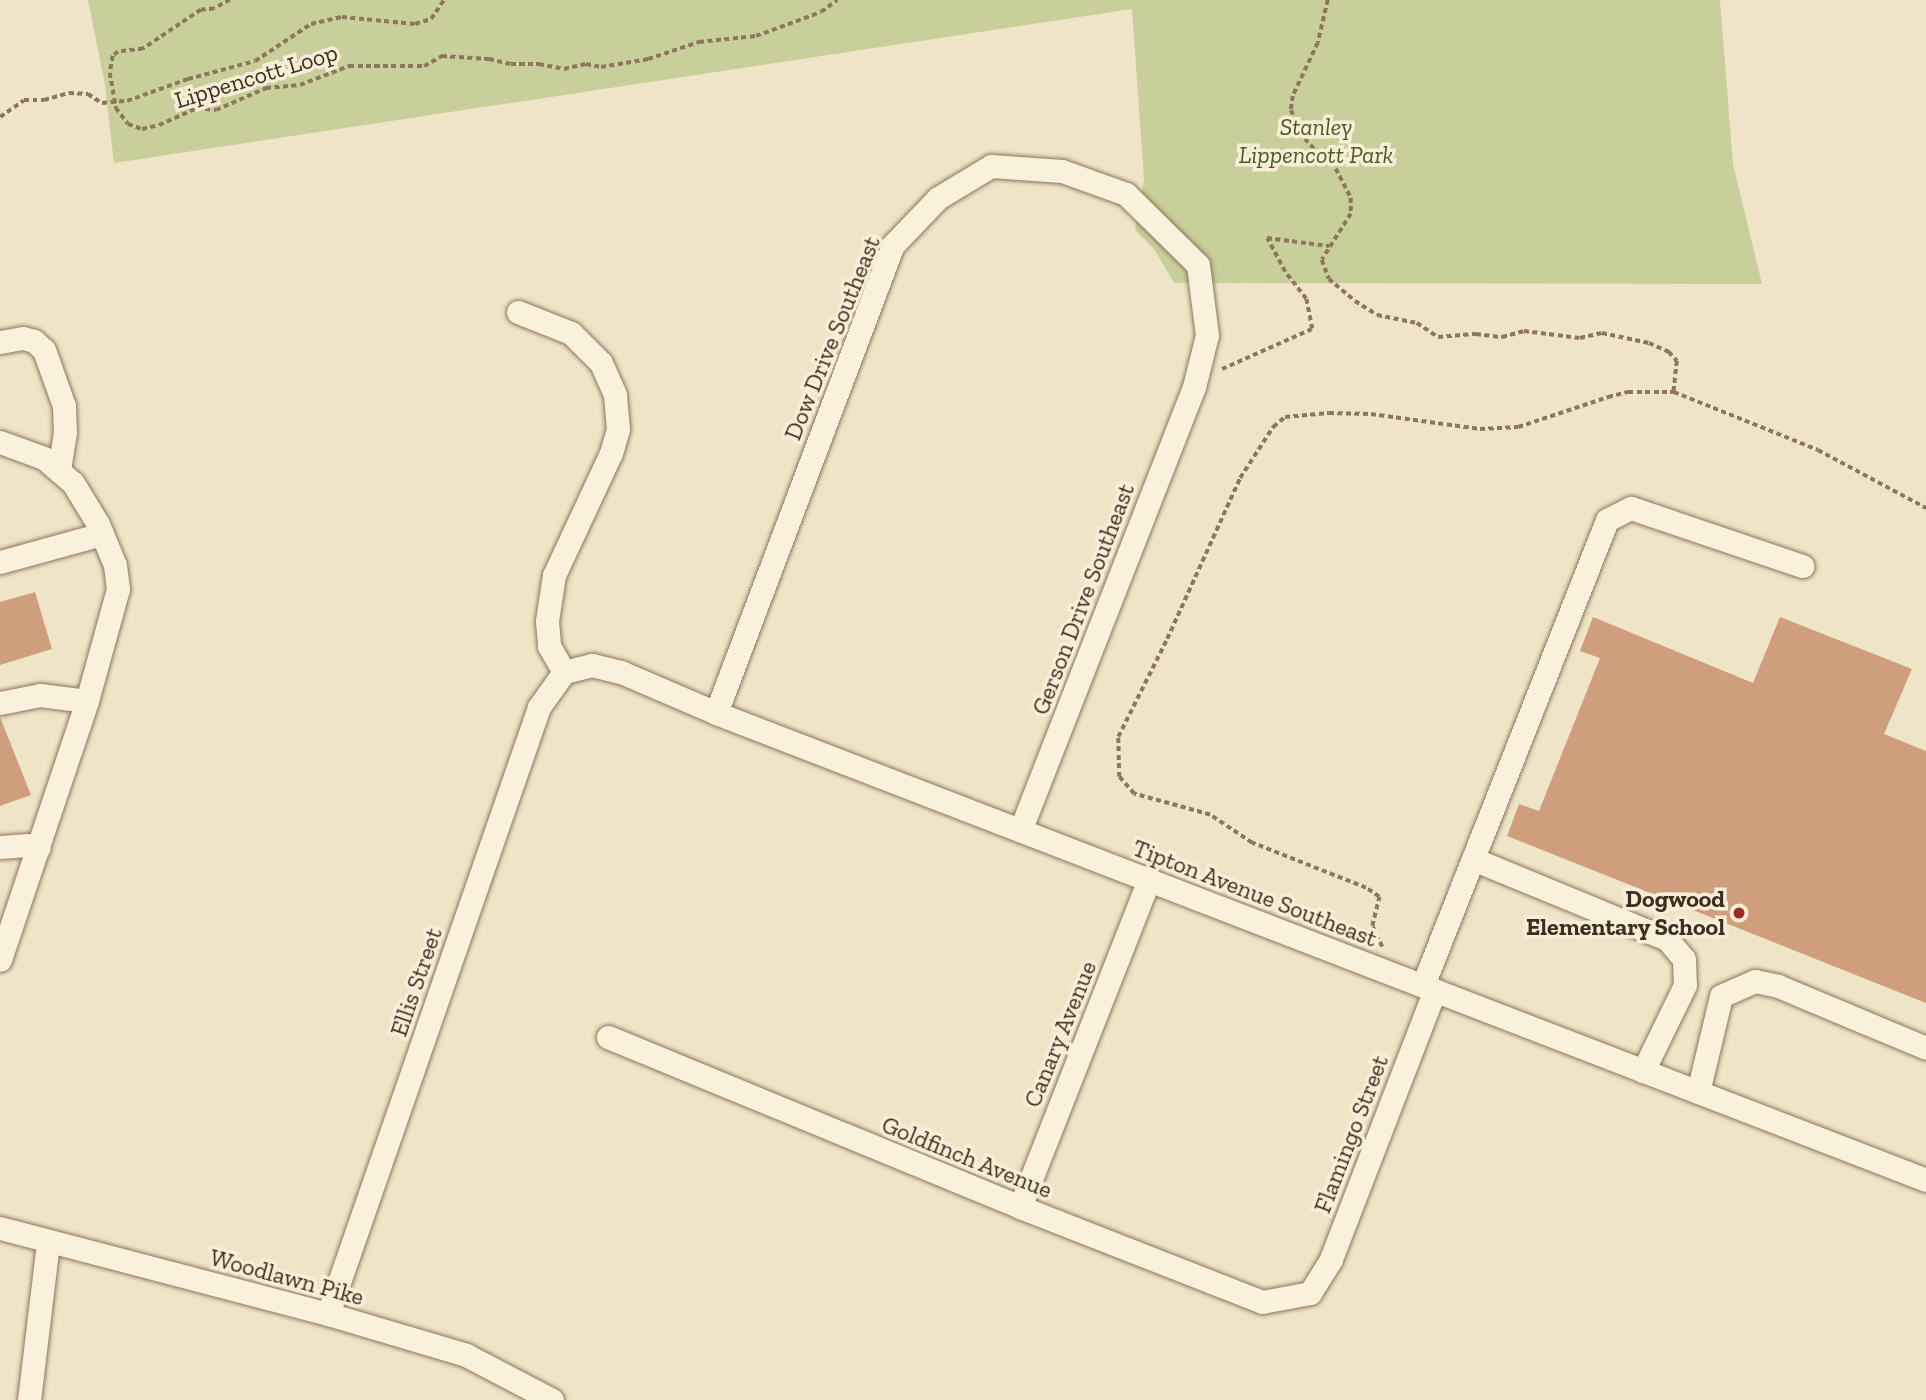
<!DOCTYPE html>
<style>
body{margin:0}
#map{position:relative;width:1926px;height:1400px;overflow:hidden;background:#f0e4c8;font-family:"Zilla Slab",serif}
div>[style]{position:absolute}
.green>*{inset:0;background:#c9cf9b}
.building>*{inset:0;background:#cf9f7d}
.path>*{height:3.5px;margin-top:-1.75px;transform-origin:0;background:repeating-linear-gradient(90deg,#8d765c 0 5px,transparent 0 8.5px)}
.roads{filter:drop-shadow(0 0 2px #8d765c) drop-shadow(0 0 2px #8d765c)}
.minor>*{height:23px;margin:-11.5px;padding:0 11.5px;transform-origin:11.5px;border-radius:11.5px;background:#faf1dc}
.dots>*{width:19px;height:19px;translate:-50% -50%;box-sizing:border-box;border:4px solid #f7eed8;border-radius:50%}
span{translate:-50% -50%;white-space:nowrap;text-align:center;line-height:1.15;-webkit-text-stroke:7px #f7eed8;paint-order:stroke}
.street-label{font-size:24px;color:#3d2e20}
.park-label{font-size:24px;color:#4d5a26;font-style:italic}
.poi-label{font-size:24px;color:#3d2e20;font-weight:700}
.right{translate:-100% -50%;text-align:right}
</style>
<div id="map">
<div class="green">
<div style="clip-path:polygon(88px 0,1720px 0,1733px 164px,1762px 284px,1174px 283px,1154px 249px,1135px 230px,1144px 180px,1132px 9px,114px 163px,105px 85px)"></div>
</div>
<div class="building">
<div style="clip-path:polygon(35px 592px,52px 649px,0 665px,0 602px)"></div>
<div style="clip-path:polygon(1593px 617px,1753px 683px,1780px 617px,1912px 669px,1884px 734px,1926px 751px,1926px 1003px,1507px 836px,1519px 804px,1539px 811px,1600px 658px,1580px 651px)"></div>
<div style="clip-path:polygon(0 717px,31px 795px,0 806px)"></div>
</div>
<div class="path">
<div style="left:230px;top:0;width:18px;rotate:151deg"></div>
<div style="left:214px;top:9px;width:13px;rotate:176deg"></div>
<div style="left:201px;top:10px;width:70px;rotate:146.1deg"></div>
<div style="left:143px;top:49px;width:25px;rotate:173deg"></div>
<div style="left:118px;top:52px;width:6px;rotate:141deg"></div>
<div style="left:113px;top:56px;width:17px;rotate:100deg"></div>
<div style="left:110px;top:73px;width:36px;rotate:80deg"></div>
<div style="left:116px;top:108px;width:20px;rotate:53deg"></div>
<div style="left:128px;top:124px;width:15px;rotate:20deg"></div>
<div style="left:142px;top:129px;width:17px;rotate:-13deg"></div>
<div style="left:159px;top:125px;width:42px;rotate:-24.1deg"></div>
<div style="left:197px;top:108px;width:19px;rotate:6deg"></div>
<div style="left:216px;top:110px;width:55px;rotate:-23.7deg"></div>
<div style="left:266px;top:88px;width:34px;rotate:-5deg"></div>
<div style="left:300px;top:85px;width:53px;rotate:-21.2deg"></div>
<div style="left:349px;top:66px;width:75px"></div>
<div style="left:424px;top:66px;width:21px;rotate:-29deg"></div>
<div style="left:442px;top:56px;width:47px;rotate:3.7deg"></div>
<div style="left:489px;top:59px;width:23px;rotate:13deg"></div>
<div style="left:511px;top:64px;width:28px"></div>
<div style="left:539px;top:64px;width:25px;rotate:11deg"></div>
<div style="left:564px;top:69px;width:23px;rotate:-13deg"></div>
<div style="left:586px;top:64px;width:15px;rotate:11deg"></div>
<div style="left:601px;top:67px;width:48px;rotate:-9.7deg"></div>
<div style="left:648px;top:59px;width:54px;rotate:-18.4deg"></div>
<div style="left:699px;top:42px;width:57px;rotate:-6deg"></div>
<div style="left:756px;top:36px;width:69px;rotate:-20.3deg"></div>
<div style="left:821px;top:12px;width:20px;rotate:-37deg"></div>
<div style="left:1328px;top:0;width:44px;rotate:103.1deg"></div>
<div style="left:1318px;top:43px;width:59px;rotate:115.3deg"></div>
<div style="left:1293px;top:96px;width:14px;rotate:98deg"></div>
<div style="left:1291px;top:110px;width:32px;rotate:64deg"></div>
<div style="left:1305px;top:139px;width:18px;rotate:47deg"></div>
<div style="left:1317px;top:152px;width:17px;rotate:31deg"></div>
<div style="left:1332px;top:161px;width:42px;rotate:62.8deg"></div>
<div style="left:1351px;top:198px;width:16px;rotate:90deg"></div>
<div style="left:1351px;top:214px;width:54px;rotate:122.2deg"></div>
<div style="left:1322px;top:260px;width:20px;rotate:70deg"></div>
<div style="left:1329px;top:279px;width:34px;rotate:40deg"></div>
<div style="left:1355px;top:301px;width:26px;rotate:32deg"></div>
<div style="left:1377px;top:315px;width:41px;rotate:11.3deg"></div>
<div style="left:1417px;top:323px;width:25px;rotate:34deg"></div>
<div style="left:1438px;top:337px;width:38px;rotate:-5deg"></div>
<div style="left:1476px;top:334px;width:26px;rotate:7deg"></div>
<div style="left:1502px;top:337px;width:23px;rotate:-15deg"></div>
<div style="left:1524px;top:331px;width:56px;rotate:7.1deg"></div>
<div style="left:1580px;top:338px;width:23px;rotate:-13deg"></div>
<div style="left:1602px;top:333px;width:48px;rotate:12deg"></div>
<div style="left:1649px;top:343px;width:22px;rotate:24deg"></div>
<div style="left:1669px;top:352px;width:12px;rotate:48deg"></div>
<div style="left:1677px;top:361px;width:31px;rotate:96deg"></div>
<div style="left:0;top:117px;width:29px;rotate:-35deg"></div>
<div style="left:24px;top:100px;width:20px"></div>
<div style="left:44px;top:100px;width:26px;rotate:-16deg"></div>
<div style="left:69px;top:93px;width:19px;rotate:3deg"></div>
<div style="left:88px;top:94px;width:17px;rotate:33deg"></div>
<div style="left:102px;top:103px;width:25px;rotate:-5deg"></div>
<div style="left:127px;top:101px;width:65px;rotate:-19.8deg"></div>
<div style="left:188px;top:79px;width:69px;rotate:-15deg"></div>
<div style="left:255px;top:61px;width:67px;rotate:-33.5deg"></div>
<div style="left:311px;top:24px;width:32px;rotate:-13deg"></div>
<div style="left:342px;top:17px;width:73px;rotate:5.5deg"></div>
<div style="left:415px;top:24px;width:17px;rotate:-17deg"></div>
<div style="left:431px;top:19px;width:23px;rotate:-56deg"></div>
<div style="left:1222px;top:369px;width:98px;rotate:-24deg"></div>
<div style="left:1312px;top:329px;width:31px;rotate:-101deg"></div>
<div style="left:1306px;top:299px;width:34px;rotate:-128deg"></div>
<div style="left:1285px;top:272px;width:38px;rotate:-118deg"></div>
<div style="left:1267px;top:238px;width:63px;rotate:7.4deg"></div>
<div style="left:1382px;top:947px;width:23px;rotate:-115deg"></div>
<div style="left:1372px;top:926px;width:30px;rotate:-76deg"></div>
<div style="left:1379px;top:897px;width:16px;rotate:-145deg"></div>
<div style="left:1366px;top:888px;width:123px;rotate:-158.5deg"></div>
<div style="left:1252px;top:843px;width:50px;rotate:-146.3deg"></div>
<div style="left:1210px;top:815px;width:79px;rotate:-164.6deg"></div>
<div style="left:1134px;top:794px;width:23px;rotate:-131deg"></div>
<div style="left:1119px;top:777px;width:40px;rotate:-91.4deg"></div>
<div style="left:1118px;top:737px;width:110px;rotate:-63.4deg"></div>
<div style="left:1167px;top:639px;width:177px;rotate:-65.6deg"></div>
<div style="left:1240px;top:478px;width:61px;rotate:-57.1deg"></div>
<div style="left:1273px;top:427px;width:16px;rotate:-40deg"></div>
<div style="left:1285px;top:417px;width:44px;rotate:-5.2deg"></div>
<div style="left:1329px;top:413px;width:42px;rotate:1.4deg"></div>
<div style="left:1371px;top:414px;width:110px;rotate:7.8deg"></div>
<div style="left:1480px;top:429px;width:38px;rotate:-3deg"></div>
<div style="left:1518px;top:427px;width:95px;rotate:-18.4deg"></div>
<div style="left:1608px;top:397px;width:21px;rotate:-14deg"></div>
<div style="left:1628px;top:392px;width:46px"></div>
<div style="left:1674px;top:392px;width:155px;rotate:21.9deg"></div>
<div style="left:1818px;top:450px;width:123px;rotate:28.2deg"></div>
</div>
<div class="roads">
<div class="minor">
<div style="left:518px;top:312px;width:57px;rotate:21.6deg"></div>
<div style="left:571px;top:333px;width:42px;rotate:45deg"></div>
<div style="left:601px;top:363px;width:35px;rotate:66deg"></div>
<div style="left:615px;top:395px;width:34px;rotate:85deg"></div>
<div style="left:618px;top:429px;width:25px;rotate:106deg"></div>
<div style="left:611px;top:453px;width:135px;rotate:115deg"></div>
<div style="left:554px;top:575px;width:47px;rotate:98.7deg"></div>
<div style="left:547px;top:621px;width:25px;rotate:85deg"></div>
<div style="left:549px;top:646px;width:30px;rotate:60deg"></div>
<div style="left:0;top:342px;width:23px;rotate:-10deg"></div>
<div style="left:23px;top:338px;width:11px;rotate:15deg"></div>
<div style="left:34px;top:341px;width:13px;rotate:42deg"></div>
<div style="left:44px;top:350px;width:59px;rotate:70.3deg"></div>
<div style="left:64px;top:406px;width:26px;rotate:88deg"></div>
<div style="left:65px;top:432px;width:39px;rotate:99deg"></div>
<div style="left:0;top:442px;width:47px;rotate:20deg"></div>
<div style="left:44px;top:458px;width:38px;rotate:41deg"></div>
<div style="left:73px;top:483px;width:48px;rotate:58.6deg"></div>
<div style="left:98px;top:524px;width:44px;rotate:67.5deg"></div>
<div style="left:115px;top:565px;width:24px;rotate:83deg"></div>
<div style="left:118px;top:589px;width:116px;rotate:105.5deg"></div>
<div style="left:87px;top:701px;width:273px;rotate:108.6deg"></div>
<div style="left:0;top:562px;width:106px;rotate:-15.4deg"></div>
<div style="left:564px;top:672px;width:29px;rotate:-14deg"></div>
<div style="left:592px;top:665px;width:30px;rotate:14deg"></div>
<div style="left:621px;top:672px;width:103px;rotate:23.3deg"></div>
<div style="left:716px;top:713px;width:1297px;rotate:21.1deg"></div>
<div style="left:0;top:703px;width:41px;rotate:-11.3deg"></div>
<div style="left:40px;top:695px;width:47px;rotate:7.3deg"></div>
<div style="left:716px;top:713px;width:499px;rotate:-69.3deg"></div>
<div style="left:892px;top:246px;width:66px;rotate:-46.2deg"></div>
<div style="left:938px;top:198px;width:62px;rotate:-31.1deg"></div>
<div style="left:991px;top:166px;width:71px;rotate:4deg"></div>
<div style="left:1062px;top:171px;width:68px;rotate:19.8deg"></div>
<div style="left:1126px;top:194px;width:101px;rotate:44.6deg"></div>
<div style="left:1198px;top:265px;width:71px;rotate:82.7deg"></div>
<div style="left:1207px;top:335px;width:54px;rotate:104deg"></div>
<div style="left:1194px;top:387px;width:476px;rotate:111.4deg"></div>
<div style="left:0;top:847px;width:28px;rotate:-4deg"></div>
<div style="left:28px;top:845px;width:11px;rotate:15deg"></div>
<div style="left:1473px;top:859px;width:210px;rotate:22.4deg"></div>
<div style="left:1667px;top:939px;width:26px;rotate:50deg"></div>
<div style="left:1684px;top:959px;width:26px;rotate:88deg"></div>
<div style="left:1685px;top:985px;width:96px;rotate:116deg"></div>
<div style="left:1423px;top:985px;width:500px;rotate:-68.41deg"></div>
<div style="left:1607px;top:520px;width:27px;rotate:-27deg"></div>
<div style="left:1631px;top:508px;width:181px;rotate:18.7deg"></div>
<div style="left:608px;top:1037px;width:446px;rotate:22.4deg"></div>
<div style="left:1020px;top:1207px;width:260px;rotate:21.4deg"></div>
<div style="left:1262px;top:1302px;width:49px;rotate:-10.6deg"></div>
<div style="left:1310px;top:1293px;width:40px;rotate:-58deg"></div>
<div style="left:1331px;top:1259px;width:288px;rotate:-68.9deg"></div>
<div style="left:1698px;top:1092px;width:99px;rotate:-76.5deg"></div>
<div style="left:1721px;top:996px;width:37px;rotate:-24deg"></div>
<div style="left:1755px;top:981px;width:24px;rotate:12deg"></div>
<div style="left:1778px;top:986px;width:160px;rotate:22.7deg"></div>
<div style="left:1020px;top:1207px;width:352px;rotate:-68.5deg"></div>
<div style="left:0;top:1228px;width:339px;rotate:14.7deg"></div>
<div style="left:328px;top:1314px;width:144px;rotate:16.5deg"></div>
<div style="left:466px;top:1355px;width:97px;rotate:27.6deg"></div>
<div style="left:328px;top:1314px;width:643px;rotate:-70.83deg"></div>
<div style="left:539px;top:707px;width:43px;rotate:-54.5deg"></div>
<div style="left:29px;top:1400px;width:158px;rotate:-83.1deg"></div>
</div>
</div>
<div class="dots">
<div style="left:1739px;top:913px;background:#9e2a2b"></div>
</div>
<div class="street-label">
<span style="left:256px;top:76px;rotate:-17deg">Lippencott Loop</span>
<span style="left:832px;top:338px;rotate:-68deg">Dow Drive Southeast</span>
<span style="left:1083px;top:599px;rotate:-69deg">Gerson Drive Southeast</span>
<span style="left:1255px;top:893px;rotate:21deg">Tipton Avenue Southeast</span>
<span style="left:416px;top:982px;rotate:-71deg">Ellis Street</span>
<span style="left:1060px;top:1034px;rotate:-68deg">Canary Avenue</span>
<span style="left:1351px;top:1134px;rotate:-69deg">Flamingo Street</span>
<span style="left:967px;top:1157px;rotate:22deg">Goldfinch Avenue</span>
<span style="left:287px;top:1277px;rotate:15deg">Woodlawn Pike</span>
</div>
<div class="park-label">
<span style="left:1316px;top:141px">Stanley<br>Lippencott Park</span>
</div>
<div class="poi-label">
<span class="right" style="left:1725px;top:913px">Dogwood<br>Elementary School</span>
</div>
</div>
